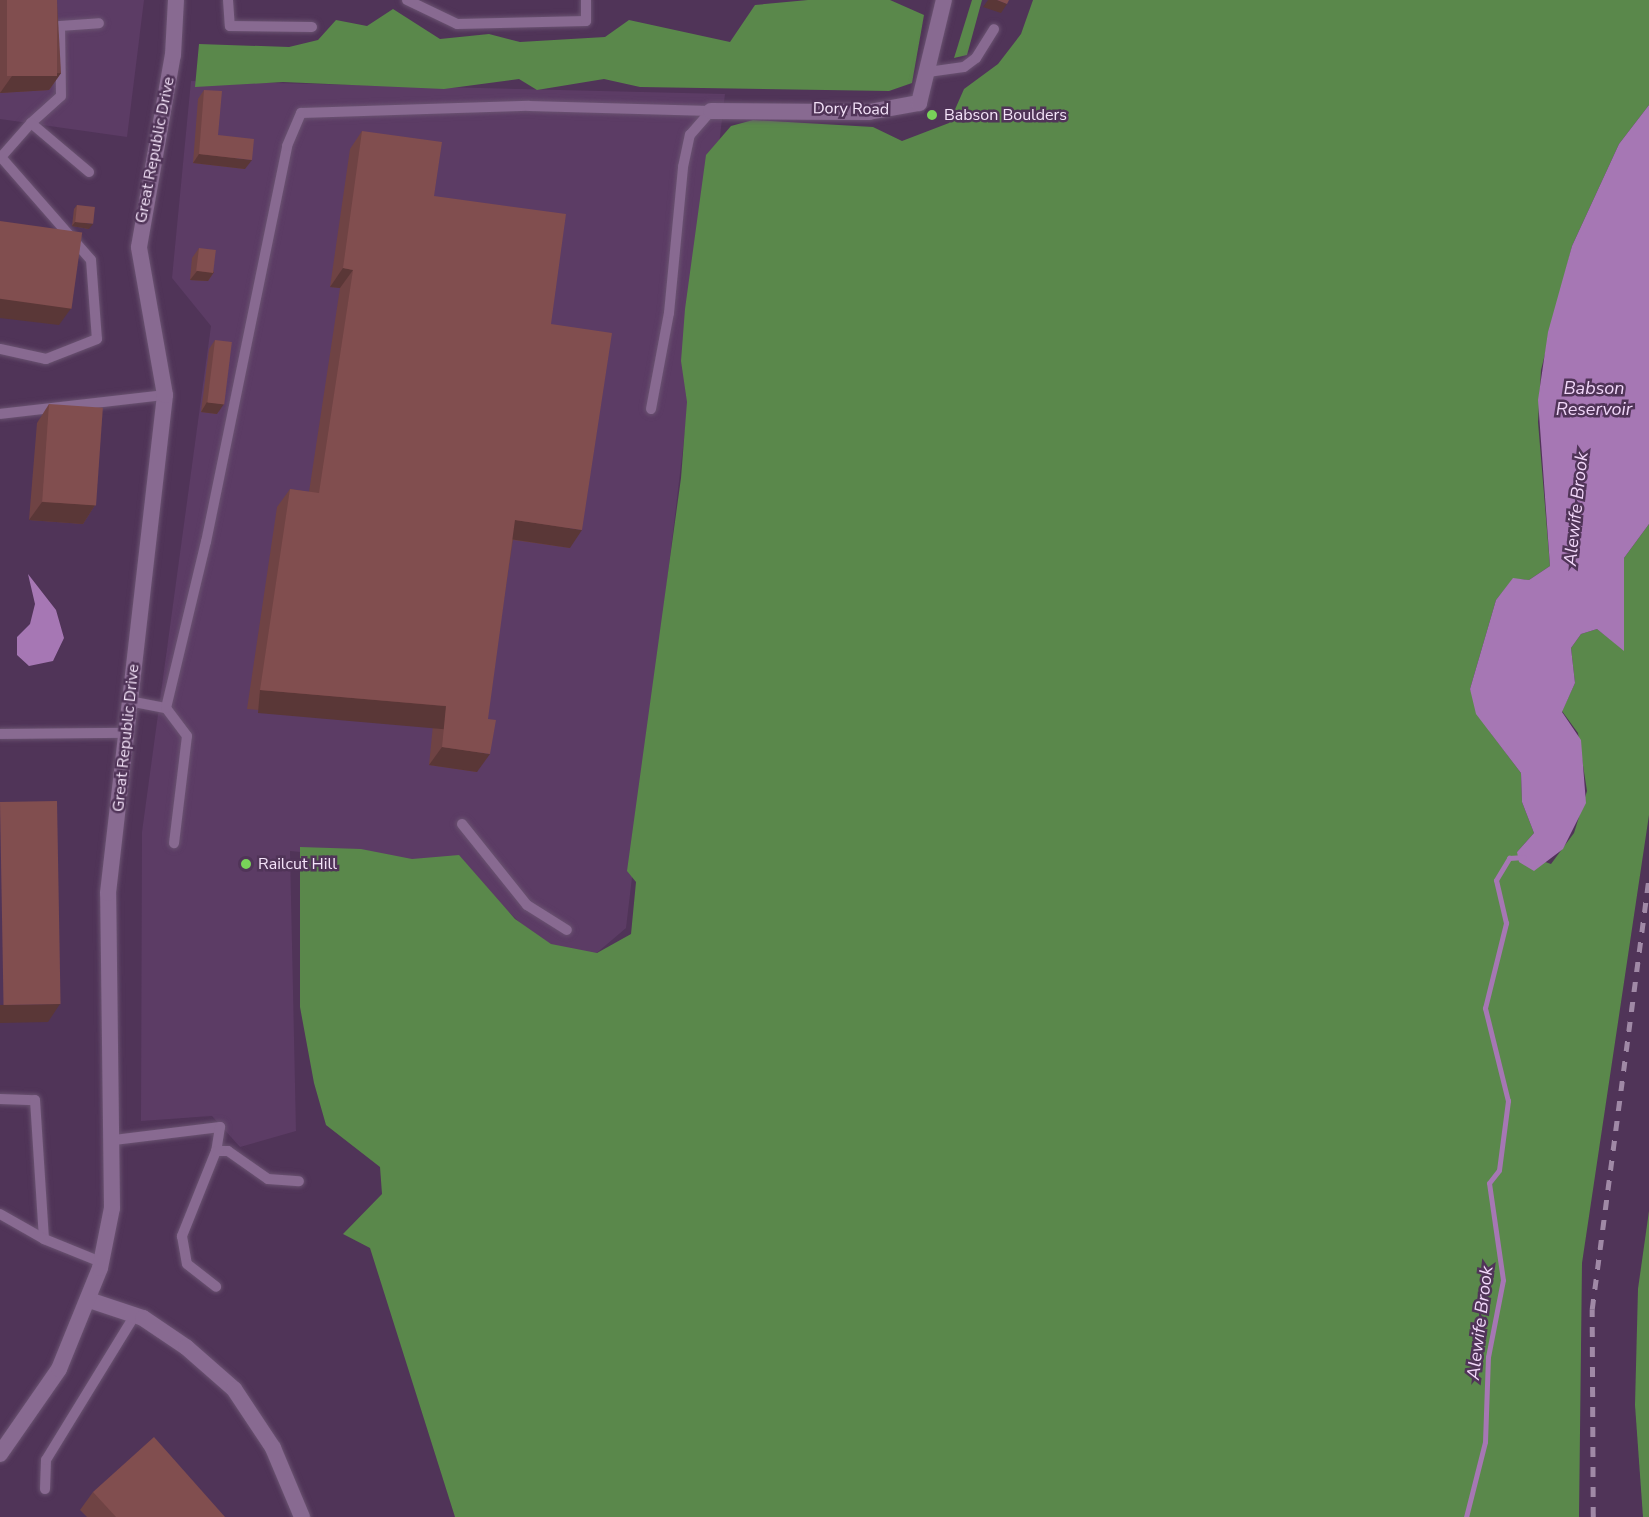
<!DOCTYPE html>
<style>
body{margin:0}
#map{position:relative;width:1649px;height:1517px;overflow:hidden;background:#503458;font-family:"Nunito Sans",sans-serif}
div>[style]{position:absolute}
.built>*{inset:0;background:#5c3c65}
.forest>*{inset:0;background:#5a884b}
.water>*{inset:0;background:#a677b4}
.stream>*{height:5px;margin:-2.5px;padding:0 2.5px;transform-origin:2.5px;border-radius:2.5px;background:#a677b4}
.roads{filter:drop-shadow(0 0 2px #6a5371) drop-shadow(0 0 2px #6a5371)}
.service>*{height:10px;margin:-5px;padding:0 5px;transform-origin:5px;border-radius:5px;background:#886a91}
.minor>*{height:16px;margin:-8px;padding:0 8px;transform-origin:8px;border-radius:8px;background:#886a91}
.rail>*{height:4.5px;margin-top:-2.25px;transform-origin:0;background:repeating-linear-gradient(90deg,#a089a6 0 10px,transparent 0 20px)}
.wall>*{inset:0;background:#6f4344}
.shaded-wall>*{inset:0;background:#5a3737;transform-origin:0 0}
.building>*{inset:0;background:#814e4f;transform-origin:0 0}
.dots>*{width:16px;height:16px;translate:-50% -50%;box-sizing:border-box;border:3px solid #503458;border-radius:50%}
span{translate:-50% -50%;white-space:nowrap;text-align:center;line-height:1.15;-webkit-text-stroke:5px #503458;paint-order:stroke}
.street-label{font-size:16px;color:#f4e3f9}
.poi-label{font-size:16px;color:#f4e3f9}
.left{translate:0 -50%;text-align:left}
.water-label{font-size:18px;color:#f2d8fa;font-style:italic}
</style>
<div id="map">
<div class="built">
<div style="clip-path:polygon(0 0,144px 0,127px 137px,0 119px)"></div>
<div style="clip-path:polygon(191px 81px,725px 94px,626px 928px,572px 974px,463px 867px,290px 851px,296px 1131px,240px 1147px,212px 1116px,141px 1121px,142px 832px,211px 326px,172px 278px)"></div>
</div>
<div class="forest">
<div style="clip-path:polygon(808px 0,890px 0,924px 15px,912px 83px,889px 91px,640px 87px,604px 79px,537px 90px,519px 79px,444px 89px,283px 82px,195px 87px,199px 44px,289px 47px,318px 40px,336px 20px,367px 26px,393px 9px,440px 39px,489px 34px,520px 42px,605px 37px,629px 20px,730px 42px,755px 5px)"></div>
<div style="clip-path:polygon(972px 0,982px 0,967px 55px,954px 58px)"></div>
<div style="clip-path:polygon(1033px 0,1649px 0,1649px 105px,1619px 144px,1572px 246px,1541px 370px,1538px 422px,1550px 566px,1529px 580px,1513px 579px,1496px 600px,1470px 689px,1490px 732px,1521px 773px,1522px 802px,1534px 833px,1517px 852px,1551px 864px,1574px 833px,1587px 791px,1578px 733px,1562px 711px,1575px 683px,1571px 648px,1581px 634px,1597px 629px,1624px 650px,1624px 558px,1649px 524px,1649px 815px,1582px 1263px,1579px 1517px,455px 1517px,370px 1248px,343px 1234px,382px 1194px,380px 1167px,326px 1125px,314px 1083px,300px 1007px,300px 847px,361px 849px,412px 859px,459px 855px,515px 919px,551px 944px,597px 953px,631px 934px,636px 882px,627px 871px,681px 478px,687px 402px,681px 361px,685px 309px,706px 155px,731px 126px,753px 120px,873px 127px,902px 141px,949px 123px,964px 89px,998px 64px,1021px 34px)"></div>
<div style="clip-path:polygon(1649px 1211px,1649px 1517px,1643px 1517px,1635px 1405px,1638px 1289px)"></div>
</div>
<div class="water">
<div style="clip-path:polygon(1649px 105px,1649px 524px,1624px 558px,1624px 651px,1597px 629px,1581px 634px,1571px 648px,1575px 683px,1562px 712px,1581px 740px,1586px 803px,1563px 849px,1534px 871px,1519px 862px,1517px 852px,1534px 833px,1522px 802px,1521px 773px,1476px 714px,1470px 689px,1496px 600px,1513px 578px,1529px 580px,1550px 566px,1538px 400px,1548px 332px,1572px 246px,1619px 144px)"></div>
<div style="clip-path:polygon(28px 574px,56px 610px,64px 638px,53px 661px,29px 666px,17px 655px,17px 637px,30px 624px,35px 604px)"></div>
</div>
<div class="stream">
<div style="left:1466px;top:1517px;width:77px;rotate:-75.8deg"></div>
<div style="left:1485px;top:1442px;width:85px;rotate:-88deg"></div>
<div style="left:1488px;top:1357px;width:78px;rotate:-79deg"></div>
<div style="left:1503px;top:1280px;width:98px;rotate:-98.2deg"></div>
<div style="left:1489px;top:1183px;width:16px;rotate:-52deg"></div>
<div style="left:1499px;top:1170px;width:70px;rotate:-82.6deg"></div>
<div style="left:1508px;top:1101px;width:96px;rotate:-103.9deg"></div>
<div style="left:1485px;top:1008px;width:88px;rotate:-76.1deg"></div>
<div style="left:1506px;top:923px;width:44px;rotate:-103.1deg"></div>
<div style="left:1496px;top:880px;width:26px;rotate:-59deg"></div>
<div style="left:1509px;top:858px;width:15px;rotate:-4deg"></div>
</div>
<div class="roads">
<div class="service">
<div style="left:228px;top:0;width:26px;rotate:86deg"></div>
<div style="left:230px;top:26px;width:82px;rotate:0.7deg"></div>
<div style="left:407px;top:0;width:55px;rotate:25.6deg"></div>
<div style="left:457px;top:24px;width:129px;rotate:-1.3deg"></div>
<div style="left:586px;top:21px;width:21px;rotate:-90deg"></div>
<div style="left:928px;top:72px;width:36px;rotate:-8deg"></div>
<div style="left:964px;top:67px;width:15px;rotate:-37deg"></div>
<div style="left:976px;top:58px;width:34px;rotate:-58deg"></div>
<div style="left:31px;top:123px;width:40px;rotate:-42deg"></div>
<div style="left:61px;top:96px;width:70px;rotate:-90.8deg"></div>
<div style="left:60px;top:26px;width:39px;rotate:-4deg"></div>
<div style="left:0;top:156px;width:138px;rotate:48.8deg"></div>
<div style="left:91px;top:260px;width:79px;rotate:85.7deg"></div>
<div style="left:97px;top:339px;width:55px;rotate:158.6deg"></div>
<div style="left:46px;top:359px;width:47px;rotate:-167.7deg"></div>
<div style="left:2px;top:156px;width:44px;rotate:-48.7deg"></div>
<div style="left:31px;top:123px;width:76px;rotate:40.2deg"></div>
<div style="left:651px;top:409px;width:98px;rotate:-79.4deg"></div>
<div style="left:669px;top:313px;width:147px;rotate:-84.5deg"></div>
<div style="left:683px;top:167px;width:33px;rotate:-78deg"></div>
<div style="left:690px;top:135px;width:32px;rotate:-49deg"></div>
<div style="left:0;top:414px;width:166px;rotate:-6.6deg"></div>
<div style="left:129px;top:701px;width:38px;rotate:11deg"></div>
<div style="left:166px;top:708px;width:35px;rotate:53deg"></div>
<div style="left:187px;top:736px;width:108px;rotate:96.9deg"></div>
<div style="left:166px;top:708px;width:171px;rotate:-76.5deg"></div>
<div style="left:206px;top:542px;width:404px;rotate:-78.4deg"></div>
<div style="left:287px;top:146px;width:36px;rotate:-67deg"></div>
<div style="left:301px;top:113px;width:228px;rotate:-1.8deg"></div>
<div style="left:529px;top:106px;width:182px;rotate:1.6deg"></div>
<div style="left:0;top:734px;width:126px;rotate:-0.5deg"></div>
<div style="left:462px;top:824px;width:104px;rotate:51.3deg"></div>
<div style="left:527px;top:905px;width:47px;rotate:32deg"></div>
<div style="left:0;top:1099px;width:35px;rotate:2deg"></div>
<div style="left:35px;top:1100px;width:139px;rotate:86.3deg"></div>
<div style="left:44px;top:1239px;width:61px;rotate:22deg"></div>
<div style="left:114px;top:1140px;width:107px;rotate:-7deg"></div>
<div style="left:220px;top:1127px;width:24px;rotate:99deg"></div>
<div style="left:216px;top:1151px;width:92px;rotate:111.8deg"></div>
<div style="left:182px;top:1236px;width:28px;rotate:80deg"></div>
<div style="left:187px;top:1264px;width:37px;rotate:38deg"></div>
<div style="left:216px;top:1151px;width:12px"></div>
<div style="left:228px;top:1151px;width:49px;rotate:35deg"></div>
<div style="left:268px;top:1179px;width:31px;rotate:4deg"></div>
<div style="left:0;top:1214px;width:51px;rotate:29.6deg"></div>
<div style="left:45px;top:1489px;width:29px;rotate:-88deg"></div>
<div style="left:46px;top:1460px;width:170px;rotate:-58.5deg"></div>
</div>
<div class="minor">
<div style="left:711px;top:111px;width:158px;rotate:0.4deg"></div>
<div style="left:869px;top:112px;width:51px;rotate:-10.2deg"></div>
<div style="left:919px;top:103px;width:106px;rotate:-76.4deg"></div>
<div style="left:89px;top:1300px;width:57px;rotate:18.4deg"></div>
<div style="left:143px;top:1318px;width:52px;rotate:34deg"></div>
<div style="left:186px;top:1347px;width:64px;rotate:41.2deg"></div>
<div style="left:234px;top:1389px;width:71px;rotate:56.5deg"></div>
<div style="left:273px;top:1448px;width:75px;rotate:67.2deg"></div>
<div style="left:0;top:1454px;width:103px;rotate:-55.2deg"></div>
<div style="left:59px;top:1369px;width:109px;rotate:-67.9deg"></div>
<div style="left:100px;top:1268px;width:61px;rotate:-78.7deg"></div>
<div style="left:112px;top:1208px;width:315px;rotate:-90.7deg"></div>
<div style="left:108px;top:893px;width:501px;rotate:-83.47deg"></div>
<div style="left:165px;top:395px;width:150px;rotate:-100deg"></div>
<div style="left:139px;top:247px;width:195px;rotate:-80deg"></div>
<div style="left:173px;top:55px;width:55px;rotate:-86.9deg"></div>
</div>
</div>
<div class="rail">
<div style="left:1593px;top:1517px;width:208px;rotate:-90.3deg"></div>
<div style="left:1592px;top:1309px;width:436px;rotate:-82.5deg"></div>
</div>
<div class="wall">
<div style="clip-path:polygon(0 0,57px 0,61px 73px,49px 90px,0 93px)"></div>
<div style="clip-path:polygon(204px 90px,218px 135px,245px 169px,193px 163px,198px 99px)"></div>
<div style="clip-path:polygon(362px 131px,434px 196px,551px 324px,570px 548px,513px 540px,477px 772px,429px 765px,433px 725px,247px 709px,277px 507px,290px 489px,309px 492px,340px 288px,330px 287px,350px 149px)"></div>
<div style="clip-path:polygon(77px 205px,89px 229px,72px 226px,74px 209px)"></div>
<div style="clip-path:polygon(199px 248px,214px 272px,208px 281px,190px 280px,192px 258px)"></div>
<div style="clip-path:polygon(215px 340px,217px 414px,201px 412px,209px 349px)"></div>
<div style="clip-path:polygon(49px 404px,95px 505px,83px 524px,29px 520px,37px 423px)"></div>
<div style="clip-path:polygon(93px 1492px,225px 1517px,87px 1517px,80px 1510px)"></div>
</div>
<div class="shaded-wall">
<div style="clip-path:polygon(988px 0,997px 0,1007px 4px,1001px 13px,983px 7px)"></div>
<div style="clip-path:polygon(61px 73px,49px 90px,0 93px,12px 76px)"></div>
<div style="clip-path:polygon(199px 154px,252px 160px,245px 169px,193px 163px)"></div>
<div style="clip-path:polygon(75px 222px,93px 224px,89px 229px,72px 226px)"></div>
<div style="clip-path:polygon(343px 268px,353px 270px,340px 288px,330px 287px)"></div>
<div style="clip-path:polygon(197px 271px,214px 272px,208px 281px,190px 280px)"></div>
<div style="clip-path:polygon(0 298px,72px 307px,59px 325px,0 318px)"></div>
<div style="clip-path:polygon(207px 402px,224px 404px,217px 414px,201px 412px)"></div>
<div style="clip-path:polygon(42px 502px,95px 505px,83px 524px,29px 520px)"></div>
<div style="clip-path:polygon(515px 520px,582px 530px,570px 548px,503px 538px)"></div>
<div style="left:260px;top:690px;width:187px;height:23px;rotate:5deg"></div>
<div style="clip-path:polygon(442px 747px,490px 754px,477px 772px,429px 765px)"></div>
<div style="clip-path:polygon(60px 1004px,48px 1022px,0 1023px,0 1005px)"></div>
</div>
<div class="building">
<div style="left:7px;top:0;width:50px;height:76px"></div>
<div style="clip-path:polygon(997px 0,1009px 0,1007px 4px)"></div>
<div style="clip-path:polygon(204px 90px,222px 91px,218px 135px,254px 139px,252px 160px,199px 154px)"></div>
<div style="clip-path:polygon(362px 131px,442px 142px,434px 196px,566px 214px,551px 324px,612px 333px,582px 530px,515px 520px,488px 719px,496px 720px,490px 754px,442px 747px,446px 706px,260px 690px,290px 489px,319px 493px,353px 270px,343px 268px)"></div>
<div style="left:77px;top:205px;width:18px;height:17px;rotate:6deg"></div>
<div style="left:0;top:221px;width:83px;height:77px;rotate:8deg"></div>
<div style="left:199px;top:248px;width:17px;height:23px;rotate:7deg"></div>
<div style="left:215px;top:340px;width:17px;height:63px;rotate:7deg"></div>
<div style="left:49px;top:404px;width:54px;height:98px;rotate:4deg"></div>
<div style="left:57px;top:801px;width:203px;height:57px;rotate:89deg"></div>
<div style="clip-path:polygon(154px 1437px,225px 1517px,116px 1517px,93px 1492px)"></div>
</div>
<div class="dots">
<div style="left:932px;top:115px;background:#78d259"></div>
<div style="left:246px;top:864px;background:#78d259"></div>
</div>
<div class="street-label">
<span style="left:851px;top:109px;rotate:1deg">Dory Road</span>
<span style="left:155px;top:150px;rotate:-79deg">Great Republic Drive</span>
<span style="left:126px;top:738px;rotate:-84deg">Great Republic Drive</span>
</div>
<div class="poi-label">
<span class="left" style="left:944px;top:115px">Babson Boulders</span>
<span class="left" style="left:258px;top:864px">Railcut Hill</span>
</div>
<div class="water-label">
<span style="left:1594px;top:399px">Babson<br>Reservoir</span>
<span style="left:1576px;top:509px;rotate:-84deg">Alewife Brook</span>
<span style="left:1480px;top:1323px;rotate:-83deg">Alewife Brook</span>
</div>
</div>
